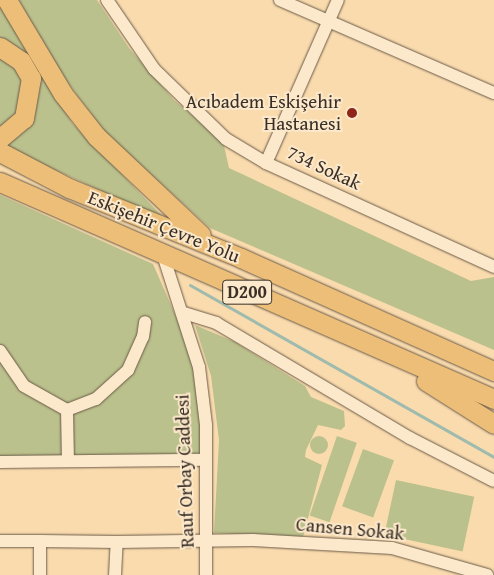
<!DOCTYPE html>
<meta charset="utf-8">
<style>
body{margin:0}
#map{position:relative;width:494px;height:575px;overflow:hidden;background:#fadbae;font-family:"Gentium Book Plus",serif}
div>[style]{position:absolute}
.green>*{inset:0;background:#bbc18c;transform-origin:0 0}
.round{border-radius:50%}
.stream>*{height:3px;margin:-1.5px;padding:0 1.5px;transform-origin:1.5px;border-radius:1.5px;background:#9ebbae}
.roads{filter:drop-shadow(0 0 1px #695a48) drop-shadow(0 0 1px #695a48)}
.minor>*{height:12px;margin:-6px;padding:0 6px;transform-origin:6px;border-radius:6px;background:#fce8ca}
.highway>*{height:19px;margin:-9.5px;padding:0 9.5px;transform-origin:9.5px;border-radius:9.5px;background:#edbe77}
.dots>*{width:14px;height:14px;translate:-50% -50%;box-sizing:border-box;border:2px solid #fce8ca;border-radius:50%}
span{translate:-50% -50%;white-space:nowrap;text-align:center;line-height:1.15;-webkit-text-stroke:4px #fce8ca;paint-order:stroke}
.shield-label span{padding:1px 4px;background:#fce8ca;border:1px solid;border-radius:4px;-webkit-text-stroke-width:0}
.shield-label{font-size:18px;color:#392f26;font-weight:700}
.poi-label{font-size:19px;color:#392f26}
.right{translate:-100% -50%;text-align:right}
.street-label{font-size:19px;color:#392f26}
</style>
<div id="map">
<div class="green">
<div style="clip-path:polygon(0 0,72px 123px,166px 220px,0 145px,16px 138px,30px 120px,36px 89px,0 43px)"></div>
<div style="clip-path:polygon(19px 0,97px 0,129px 48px,174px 100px,223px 141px,229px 168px,471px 281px,494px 277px,494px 350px,210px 228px,106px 133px,52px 62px)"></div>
<div style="clip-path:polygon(0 57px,15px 64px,23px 79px,20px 113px,0 132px)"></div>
<div style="clip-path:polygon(0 195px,153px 264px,184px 335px,197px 381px,202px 456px,0 457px)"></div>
<div style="clip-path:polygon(195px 325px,235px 342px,305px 386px,311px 397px,344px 411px,345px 426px,341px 430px,318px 425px,306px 450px,305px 457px,322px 465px,303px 537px,214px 533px,219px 440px,211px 376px)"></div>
<div class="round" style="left:310px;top:436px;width:18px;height:18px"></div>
<div style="left:337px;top:436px;width:21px;height:84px;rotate:19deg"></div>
<div style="left:363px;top:449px;width:33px;height:61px;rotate:20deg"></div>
<div style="left:396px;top:480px;width:80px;height:56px;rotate:12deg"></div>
</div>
<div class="stream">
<div style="left:190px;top:285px;width:349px;rotate:29.5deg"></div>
</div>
<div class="roads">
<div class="minor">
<div style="left:107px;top:0;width:83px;rotate:55.7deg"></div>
<div style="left:154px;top:69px;width:100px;rotate:44.2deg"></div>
<div style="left:226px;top:139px;width:47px;rotate:31deg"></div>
<div style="left:266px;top:163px;width:251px;rotate:24.5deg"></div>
<div style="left:280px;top:0;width:233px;rotate:23.5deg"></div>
<div style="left:266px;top:163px;width:178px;rotate:-66.2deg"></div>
<div style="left:162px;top:252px;width:121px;rotate:72.2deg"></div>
<div style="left:199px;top:367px;width:58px;rotate:83.1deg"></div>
<div style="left:206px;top:425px;width:150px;rotate:90deg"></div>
<div style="left:184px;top:313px;width:34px;rotate:17deg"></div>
<div style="left:216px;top:323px;width:226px;rotate:30.7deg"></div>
<div style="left:410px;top:438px;width:94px;rotate:27.1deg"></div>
<div style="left:0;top:351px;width:42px;rotate:55.6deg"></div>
<div style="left:24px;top:386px;width:49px;rotate:29.2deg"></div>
<div style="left:67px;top:410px;width:51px;rotate:88.9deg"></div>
<div style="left:67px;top:410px;width:31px;rotate:-21deg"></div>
<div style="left:96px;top:399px;width:43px;rotate:-42.2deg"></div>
<div style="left:128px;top:370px;width:36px;rotate:-66deg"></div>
<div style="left:143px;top:337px;width:15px;rotate:-82deg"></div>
<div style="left:0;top:462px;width:206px;rotate:-0.6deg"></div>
<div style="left:0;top:541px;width:40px"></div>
<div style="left:40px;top:575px;width:34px;rotate:-90deg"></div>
<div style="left:40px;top:541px;width:77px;rotate:0.7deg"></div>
<div style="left:115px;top:575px;width:33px;rotate:-87deg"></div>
<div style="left:117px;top:542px;width:136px;rotate:-0.8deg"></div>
<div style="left:253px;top:540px;width:139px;rotate:3.3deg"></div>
<div style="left:392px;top:548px;width:99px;rotate:15.9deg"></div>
</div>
<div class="highway">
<div style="left:7px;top:0;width:109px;rotate:59.2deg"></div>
<div style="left:63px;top:94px;width:53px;rotate:51.8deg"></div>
<div style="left:96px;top:136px;width:144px;rotate:43.3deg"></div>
<div style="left:0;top:47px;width:25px;rotate:34deg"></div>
<div style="left:21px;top:61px;width:20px;rotate:60deg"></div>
<div style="left:31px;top:78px;width:41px;rotate:99.9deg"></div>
<div style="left:24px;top:118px;width:31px;rotate:140deg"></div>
<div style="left:0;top:152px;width:78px;rotate:27.6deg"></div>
<div style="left:69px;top:188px;width:186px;rotate:22.1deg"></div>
<div style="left:241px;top:258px;width:277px;rotate:24.1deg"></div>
<div style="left:0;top:182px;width:540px;rotate:23.71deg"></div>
<div style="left:426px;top:381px;width:80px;rotate:32.3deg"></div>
</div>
</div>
<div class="dots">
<div style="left:352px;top:113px;background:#8f2418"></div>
</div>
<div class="shield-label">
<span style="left:247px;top:292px">D200</span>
</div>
<div class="poi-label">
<span class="right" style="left:341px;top:113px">Acıbadem Eskişehir<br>Hastanesi</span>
</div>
<div class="street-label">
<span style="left:324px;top:168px;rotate:25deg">734 Sokak</span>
<span style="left:164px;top:227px;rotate:22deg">Eskişehir Çevre Yolu</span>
<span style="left:185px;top:471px;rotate:-92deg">Rauf Orbay Caddesi</span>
<span style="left:350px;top:529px;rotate:5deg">Cansen Sokak</span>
</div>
</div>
